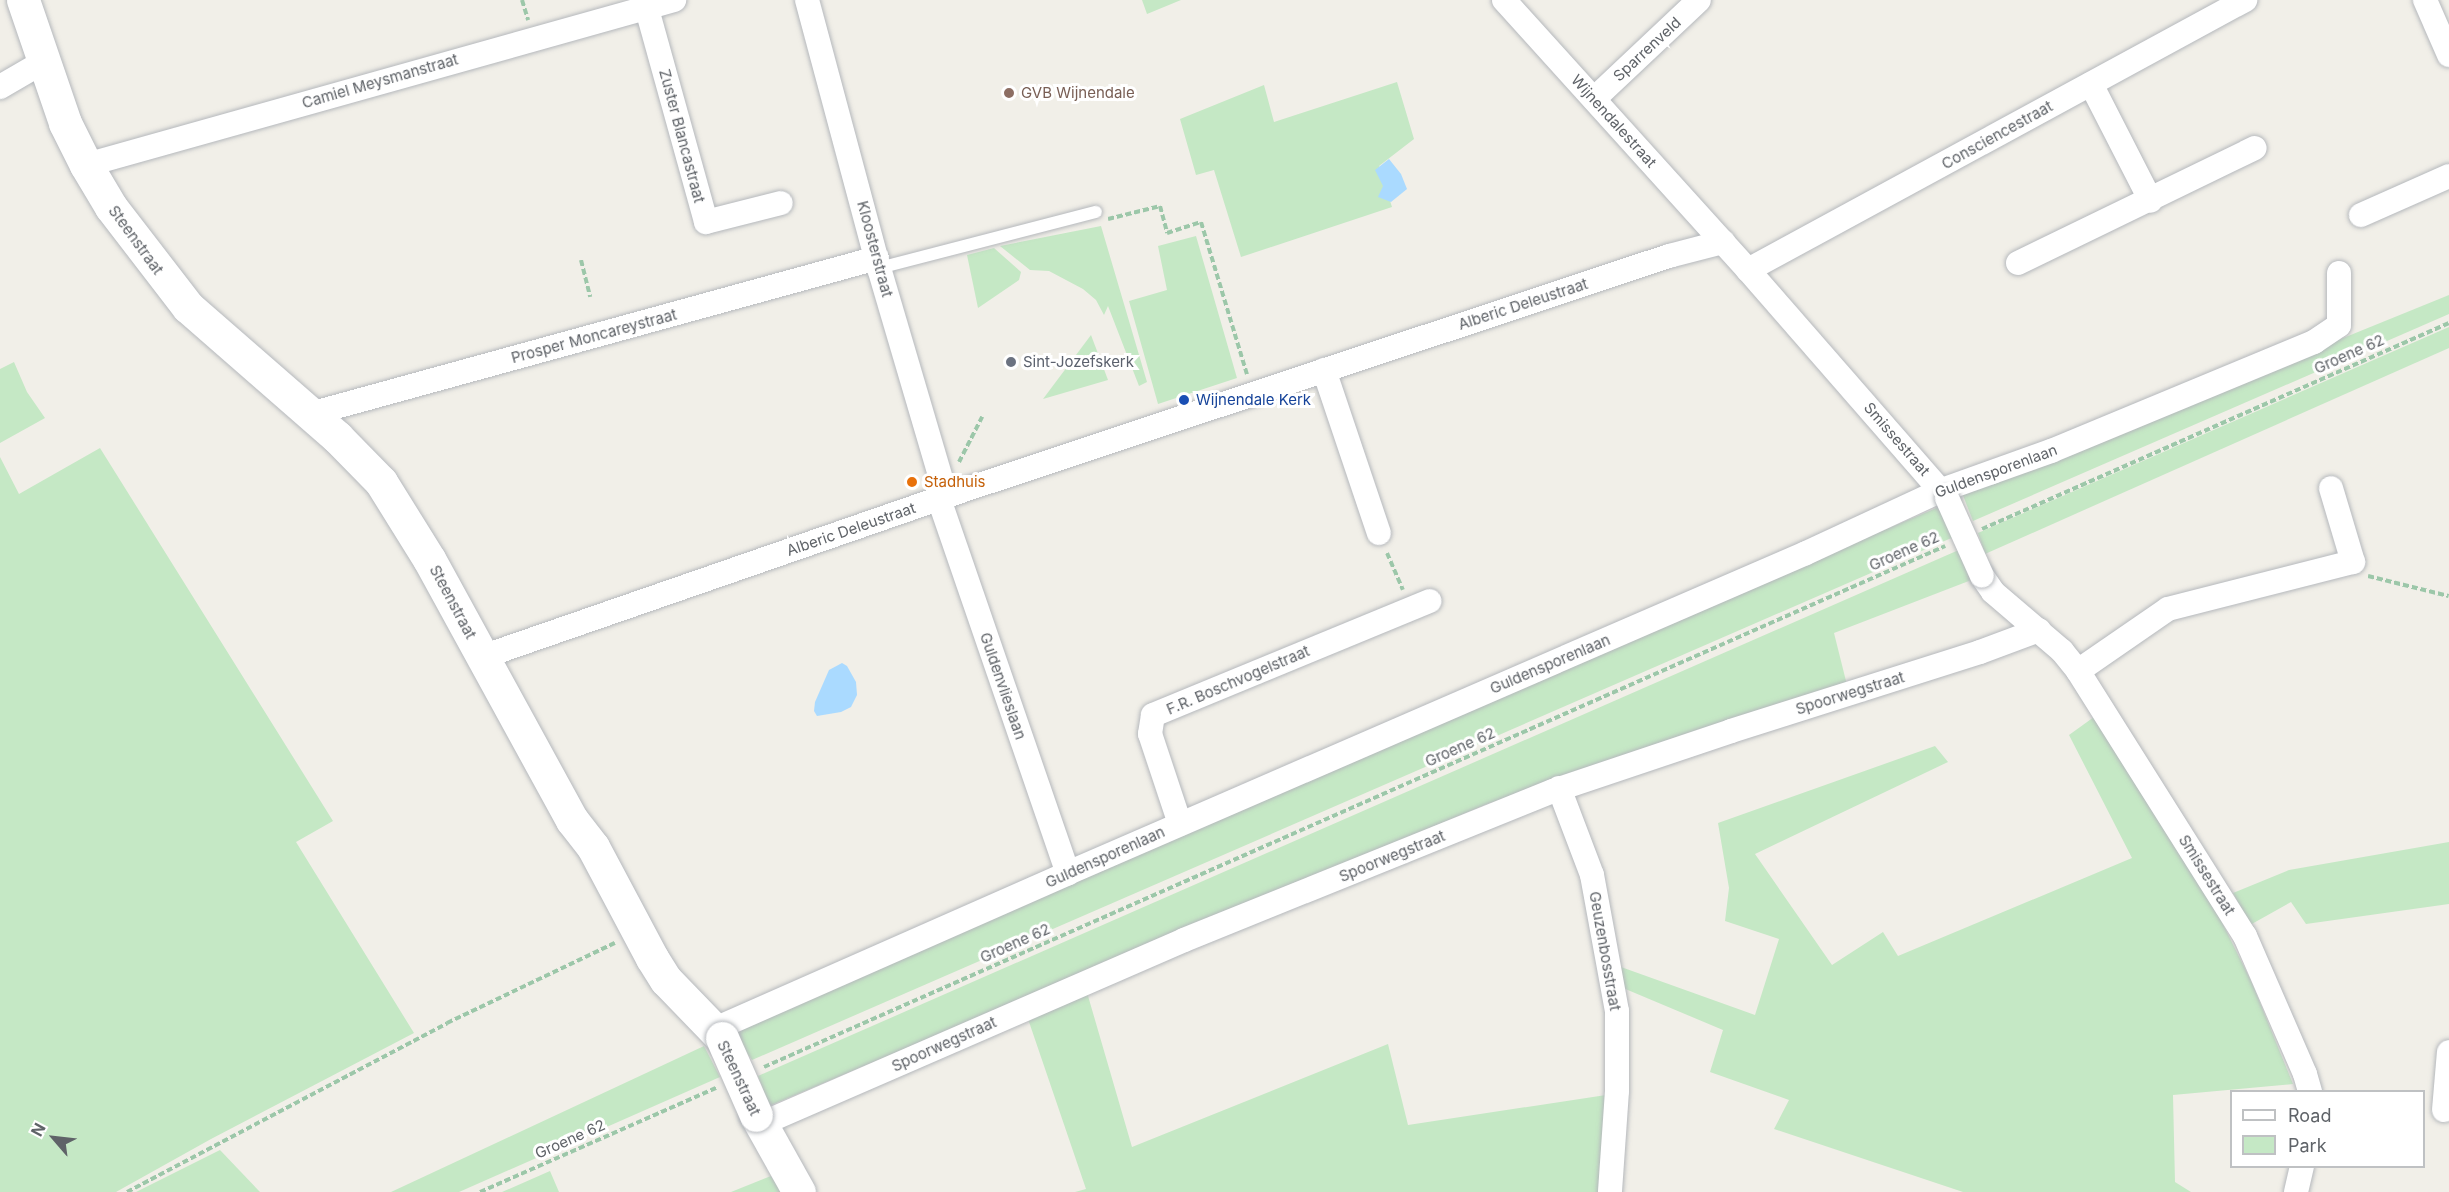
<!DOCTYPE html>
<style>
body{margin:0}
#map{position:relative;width:2449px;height:1192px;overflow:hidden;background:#f1efe8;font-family:Inter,sans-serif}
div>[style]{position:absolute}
.green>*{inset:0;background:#c5e8c5}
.water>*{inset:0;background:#aadaff}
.path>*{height:4px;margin-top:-2px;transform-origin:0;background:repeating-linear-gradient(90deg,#9cc7a9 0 6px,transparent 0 9px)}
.roads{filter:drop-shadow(0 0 2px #b5b8bc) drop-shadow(0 0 2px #b5b8bc)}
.lane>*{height:12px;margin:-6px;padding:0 6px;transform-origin:6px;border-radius:6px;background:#fff}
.street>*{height:24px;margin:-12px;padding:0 12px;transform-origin:12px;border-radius:12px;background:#fff}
.secondary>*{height:33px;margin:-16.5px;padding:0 16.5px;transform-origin:16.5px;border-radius:16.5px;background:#fff}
.bridges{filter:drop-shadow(0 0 2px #b5b8bc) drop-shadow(0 0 2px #b5b8bc)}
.street-bridge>*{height:24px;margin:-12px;padding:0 12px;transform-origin:12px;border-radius:12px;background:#fff}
.secondary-bridge>*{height:33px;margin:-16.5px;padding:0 16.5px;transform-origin:16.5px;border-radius:16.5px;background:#fff}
.dots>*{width:16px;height:16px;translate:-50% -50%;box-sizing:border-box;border:3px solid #fff;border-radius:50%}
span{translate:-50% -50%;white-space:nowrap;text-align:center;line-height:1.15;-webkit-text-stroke:6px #fff;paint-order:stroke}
.street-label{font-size:15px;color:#5f6368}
.education-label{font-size:15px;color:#785e54}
.left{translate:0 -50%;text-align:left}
.worship-label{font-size:15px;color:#5b616d}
.transit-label{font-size:15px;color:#164399}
.food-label{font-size:15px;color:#c56008}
.legend{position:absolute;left:2230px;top:1090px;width:195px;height:78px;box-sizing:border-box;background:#fff;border:2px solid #bfc1c3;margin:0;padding:8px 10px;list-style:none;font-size:18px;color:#5f6368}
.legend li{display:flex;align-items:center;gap:12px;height:30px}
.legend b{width:30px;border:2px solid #bfc1c3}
.north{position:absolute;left:24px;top:1108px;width:60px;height:60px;-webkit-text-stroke:4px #fff;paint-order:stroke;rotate:298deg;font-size:16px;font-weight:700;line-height:24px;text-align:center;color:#5f6368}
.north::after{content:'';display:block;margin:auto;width:21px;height:27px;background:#5f6368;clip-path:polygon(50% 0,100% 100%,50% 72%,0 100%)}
</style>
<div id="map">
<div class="green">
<div style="clip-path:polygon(1142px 0,1181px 0,1147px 14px)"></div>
<div style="clip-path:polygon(1397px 82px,1414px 139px,1379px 166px,1392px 207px,1241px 257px,1214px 170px,1196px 175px,1180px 119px,1264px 85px,1274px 122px)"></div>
<div style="clip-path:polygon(1101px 226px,1147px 382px,1139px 386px,1108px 306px,1104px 315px,1096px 300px,1083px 289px,1049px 271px,1030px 270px,1000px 246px)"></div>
<div style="clip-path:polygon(1196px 236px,1237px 378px,1158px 404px,1129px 301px,1167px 290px,1158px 246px)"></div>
<div style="clip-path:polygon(994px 248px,1021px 272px,1019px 280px,978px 308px,967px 255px)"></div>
<div style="clip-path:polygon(2449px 295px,2449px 314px,1973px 521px,1962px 493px)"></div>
<div style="clip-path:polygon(2449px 327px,2449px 348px,1985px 554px,1978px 533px)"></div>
<div style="clip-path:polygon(1091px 335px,1108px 380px,1043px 399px)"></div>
<div style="clip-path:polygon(14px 362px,27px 392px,45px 418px,0 443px,0 369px)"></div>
<div style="clip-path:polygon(100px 448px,333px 821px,296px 842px,414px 1033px,211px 1139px,116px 1192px,0 1192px,0 457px,19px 494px)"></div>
<div style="clip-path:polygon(1941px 506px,1956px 536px,752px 1060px,732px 1032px,1385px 742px)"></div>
<div style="clip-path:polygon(1961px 549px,1974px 579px,1834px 633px,1847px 685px,1487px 804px,769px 1106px,758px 1076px)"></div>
<div style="clip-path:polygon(2094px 717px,2213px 904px,2252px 983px,2293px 1084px,2173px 1095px,2175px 1182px,2191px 1192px,1963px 1192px,1774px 1129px,1789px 1100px,1710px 1072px,1723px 1030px,1623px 988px,1621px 967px,1755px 1015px,1779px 939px,1725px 921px,1729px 888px,1718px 823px,1935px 746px,1948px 762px,1755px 854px,1832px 965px,1883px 932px,1898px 956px,2132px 858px,2069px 735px)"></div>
<div style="clip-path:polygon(2449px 842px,2449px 904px,2306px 924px,2291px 902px,2250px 925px,2233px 893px,2289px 870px)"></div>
<div style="clip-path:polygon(1086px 989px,1132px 1147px,1388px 1044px,1408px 1125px,1606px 1095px,1599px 1192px,1075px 1192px,1086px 1189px,1027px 1016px)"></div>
<div style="clip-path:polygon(704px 1046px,720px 1077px,459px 1192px,391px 1192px)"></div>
<div style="clip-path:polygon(220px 1150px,260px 1192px,136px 1192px)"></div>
<div style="clip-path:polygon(550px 1171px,559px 1192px,501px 1192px,502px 1192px)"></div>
<div style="clip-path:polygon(771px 1176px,781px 1192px,731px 1192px)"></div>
</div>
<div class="water">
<div style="clip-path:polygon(1389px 159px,1401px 174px,1407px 189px,1391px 202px,1378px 197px,1383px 186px,1375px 170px)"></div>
<div style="clip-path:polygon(842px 663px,847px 666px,856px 682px,857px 695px,851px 707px,841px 712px,817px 716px,814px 711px,815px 702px,829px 670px)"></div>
</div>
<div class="path">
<div style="left:522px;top:0;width:21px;rotate:73deg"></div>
<div style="left:1108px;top:219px;width:54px;rotate:-14deg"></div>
<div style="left:1160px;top:206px;width:28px;rotate:75deg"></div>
<div style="left:1167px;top:233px;width:36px;rotate:-18deg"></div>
<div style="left:1201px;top:222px;width:159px;rotate:73.2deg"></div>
<div style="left:581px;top:260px;width:38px;rotate:76deg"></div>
<div style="left:959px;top:462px;width:51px;rotate:-62.9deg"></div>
<div style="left:1982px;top:529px;width:510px;rotate:-23.8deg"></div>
<div style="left:1387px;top:553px;width:40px;rotate:66.6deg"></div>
<div style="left:2368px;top:576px;width:83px;rotate:13.9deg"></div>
<div style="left:764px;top:1067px;width:1291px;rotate:-23.8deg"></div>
<div style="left:127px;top:1192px;width:362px;rotate:-27.8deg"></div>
<div style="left:447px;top:1023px;width:186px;rotate:-25.5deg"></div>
<div style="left:480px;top:1192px;width:258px;rotate:-23.8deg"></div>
</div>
<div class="roads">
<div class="lane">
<div style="left:879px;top:268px;width:224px;rotate:-14.5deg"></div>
</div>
<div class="street">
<div style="left:807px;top:0;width:278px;rotate:75deg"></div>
<div style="left:879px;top:268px;width:238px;rotate:73.6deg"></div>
<div style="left:1504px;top:0;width:364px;rotate:47.9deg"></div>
<div style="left:1748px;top:270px;width:303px;rotate:48.9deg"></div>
<div style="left:2425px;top:0;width:60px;rotate:66.4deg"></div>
<div style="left:647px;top:9px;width:221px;rotate:74.5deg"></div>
<div style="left:706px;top:222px;width:77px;rotate:-14.2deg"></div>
<div style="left:2091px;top:84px;width:131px;rotate:62.9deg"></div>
<div style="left:0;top:87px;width:50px;rotate:-30.2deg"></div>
<div style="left:1594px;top:99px;width:144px;rotate:-43.3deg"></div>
<div style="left:86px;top:165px;width:611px;rotate:-15.67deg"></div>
<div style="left:2361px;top:215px;width:96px;rotate:-23.9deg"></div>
<div style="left:2018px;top:263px;width:263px;rotate:-25.9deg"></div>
<div style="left:1748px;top:270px;width:566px;rotate:-28.51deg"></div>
<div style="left:1324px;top:370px;width:172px;rotate:71.4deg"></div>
<div style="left:310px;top:414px;width:588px;rotate:-15.38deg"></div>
<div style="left:939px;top:499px;width:396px;rotate:71deg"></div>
<div style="left:1982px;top:576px;width:19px;rotate:55deg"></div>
<div style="left:1993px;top:592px;width:91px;rotate:40.5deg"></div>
<div style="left:2062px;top:651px;width:26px;rotate:51deg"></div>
<div style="left:2078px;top:671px;width:313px;rotate:57.8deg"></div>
<div style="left:2245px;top:936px;width:150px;rotate:66.5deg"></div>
<div style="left:2305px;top:1074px;width:19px;rotate:74deg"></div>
<div style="left:482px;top:657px;width:513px;rotate:-19.11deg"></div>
<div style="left:967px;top:489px;width:740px;rotate:-18.36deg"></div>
<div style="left:1669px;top:256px;width:56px;rotate:-14.5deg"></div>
<div style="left:2078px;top:671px;width:109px;rotate:-34.6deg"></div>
<div style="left:2168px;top:609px;width:191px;rotate:-14.3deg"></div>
<div style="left:2353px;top:562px;width:77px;rotate:-106.6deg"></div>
<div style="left:1559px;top:788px;width:93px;rotate:69.2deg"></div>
<div style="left:1592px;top:875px;width:138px;rotate:79.6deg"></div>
<div style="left:1617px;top:1011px;width:80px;rotate:90deg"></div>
<div style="left:1617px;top:1091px;width:101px;rotate:94deg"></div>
<div style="left:1180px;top:824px;width:95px;rotate:-108.4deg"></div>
<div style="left:1150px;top:734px;width:19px;rotate:-81deg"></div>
<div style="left:1153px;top:715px;width:299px;rotate:-22.4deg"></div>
<div style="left:715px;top:1029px;width:386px;rotate:-23.8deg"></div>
<div style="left:1068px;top:873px;width:804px;rotate:-23.44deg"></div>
<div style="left:1806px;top:553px;width:150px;rotate:-24.9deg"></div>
<div style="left:1942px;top:490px;width:116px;rotate:-19.7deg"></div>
<div style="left:2051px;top:451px;width:285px;rotate:-22.5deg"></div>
<div style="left:2314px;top:342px;width:30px;rotate:-34deg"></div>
<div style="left:2339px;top:325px;width:52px;rotate:-90deg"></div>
<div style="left:2444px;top:1110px;width:58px;rotate:-85.1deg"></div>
<div style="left:761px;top:1124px;width:461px;rotate:-23.5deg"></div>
<div style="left:1184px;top:940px;width:398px;rotate:-22deg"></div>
<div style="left:1553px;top:791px;width:188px;rotate:-18.6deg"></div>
<div style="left:1731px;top:731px;width:261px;rotate:-17.6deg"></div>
<div style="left:1980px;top:652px;width:63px;rotate:-20.4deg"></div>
<div style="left:2296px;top:1192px;width:27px;rotate:-77deg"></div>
</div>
<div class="secondary">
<div style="left:23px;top:0;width:130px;rotate:71.1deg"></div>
<div style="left:65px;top:123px;width:47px;rotate:63.4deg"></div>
<div style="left:86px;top:165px;width:49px;rotate:59.2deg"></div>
<div style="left:111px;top:207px;width:126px;rotate:52.4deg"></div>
<div style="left:188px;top:307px;width:198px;rotate:41.1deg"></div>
<div style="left:337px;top:437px;width:63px;rotate:45.6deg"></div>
<div style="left:381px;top:482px;width:91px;rotate:58.1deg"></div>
<div style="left:429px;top:559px;width:298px;rotate:61.3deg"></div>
<div style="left:572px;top:820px;width:34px;rotate:52deg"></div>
<div style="left:593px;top:847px;width:126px;rotate:62deg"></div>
<div style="left:652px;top:958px;width:26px;rotate:58deg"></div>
<div style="left:666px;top:980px;width:81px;rotate:46deg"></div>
<div style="left:756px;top:1115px;width:88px;rotate:60.8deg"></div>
</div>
</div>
<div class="bridges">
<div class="street-bridge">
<div style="left:1947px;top:498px;width:85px;rotate:65.8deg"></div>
</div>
<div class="secondary-bridge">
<div style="left:722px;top:1038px;width:84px;rotate:66.2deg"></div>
</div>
</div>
<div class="dots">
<div style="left:1009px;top:93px;background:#8d6e63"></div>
<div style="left:1011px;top:362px;background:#6b7280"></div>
<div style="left:1184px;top:400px;background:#1a4fb4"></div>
<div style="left:912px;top:482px;background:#e8710a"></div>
</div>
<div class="street-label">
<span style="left:1647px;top:49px;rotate:-43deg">Sparrenveld</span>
<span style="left:380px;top:81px;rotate:-16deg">Camiel Meysmanstraat</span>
<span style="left:1614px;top:121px;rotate:48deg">Wijnendalestraat</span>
<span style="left:1997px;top:135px;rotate:-29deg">Consciencestraat</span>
<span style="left:682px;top:136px;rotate:75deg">Zuster Blancastraat</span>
<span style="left:136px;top:240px;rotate:54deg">Steenstraat</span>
<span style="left:875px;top:249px;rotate:75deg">Kloosterstraat</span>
<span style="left:1523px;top:304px;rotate:-18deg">Alberic Deleustraat</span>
<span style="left:594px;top:336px;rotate:-15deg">Prosper Moncareystraat</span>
<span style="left:2349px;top:354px;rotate:-24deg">Groene 62</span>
<span style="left:1897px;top:439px;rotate:49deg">Smissestraat</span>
<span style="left:1996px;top:471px;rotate:-20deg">Guldensporenlaan</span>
<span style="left:851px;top:529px;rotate:-19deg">Alberic Deleustraat</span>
<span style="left:1904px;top:551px;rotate:-24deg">Groene 62</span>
<span style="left:453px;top:602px;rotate:62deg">Steenstraat</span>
<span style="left:1550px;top:664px;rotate:-23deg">Guldensporenlaan</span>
<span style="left:1238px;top:680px;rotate:-23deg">F.R. Boschvogelstraat</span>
<span style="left:1003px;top:686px;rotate:71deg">Guldenvlieslaan</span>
<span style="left:1850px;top:693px;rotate:-17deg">Spoorwegstraat</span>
<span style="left:1460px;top:747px;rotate:-24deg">Groene 62</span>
<span style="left:1392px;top:856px;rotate:-22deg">Spoorwegstraat</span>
<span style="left:1105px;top:857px;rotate:-24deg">Guldensporenlaan</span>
<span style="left:2207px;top:875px;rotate:58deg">Smissestraat</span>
<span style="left:1015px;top:943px;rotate:-24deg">Groene 62</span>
<span style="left:1605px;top:951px;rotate:80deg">Geuzenbosstraat</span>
<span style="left:944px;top:1044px;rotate:-24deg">Spoorwegstraat</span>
<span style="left:739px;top:1078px;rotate:65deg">Steenstraat</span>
<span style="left:570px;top:1139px;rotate:-24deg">Groene 62</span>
</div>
<div class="education-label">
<span class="left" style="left:1021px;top:93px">GVB Wijnendale</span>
</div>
<div class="worship-label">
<span class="left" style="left:1023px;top:362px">Sint-Jozefskerk</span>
</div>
<div class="transit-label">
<span class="left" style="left:1196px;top:400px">Wijnendale Kerk</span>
</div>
<div class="food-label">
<span class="left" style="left:924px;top:482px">Stadhuis</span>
</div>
<ul class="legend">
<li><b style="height:8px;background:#fff"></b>Road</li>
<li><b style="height:16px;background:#c5e8c5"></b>Park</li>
</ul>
<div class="north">N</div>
</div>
